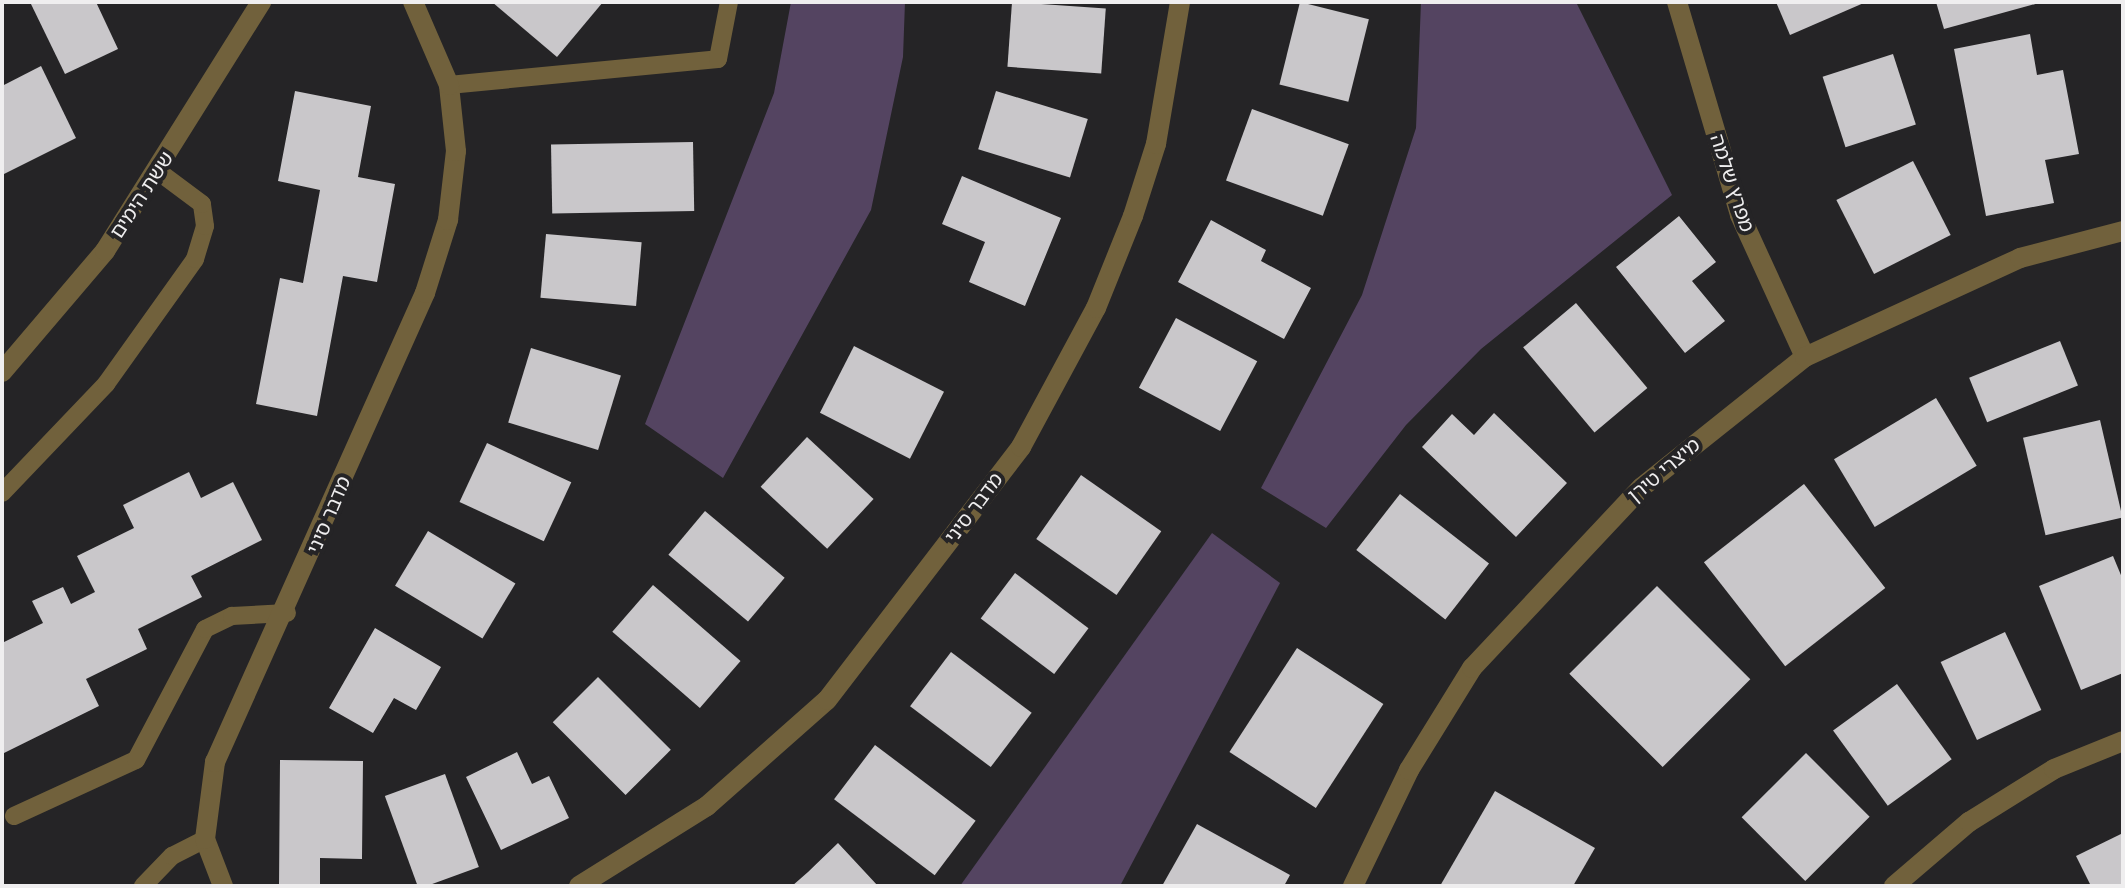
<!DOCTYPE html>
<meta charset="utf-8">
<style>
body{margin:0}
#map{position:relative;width:2125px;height:888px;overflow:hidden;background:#252426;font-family:"Nunito Sans","Noto Sans Hebrew",sans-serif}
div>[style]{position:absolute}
.green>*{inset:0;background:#544461}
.building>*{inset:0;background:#c9c7ca;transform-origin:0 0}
.service>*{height:18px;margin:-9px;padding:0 9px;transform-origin:9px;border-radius:9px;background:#71613c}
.minor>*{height:20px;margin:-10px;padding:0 10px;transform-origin:10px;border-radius:10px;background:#71613c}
.tertiary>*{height:20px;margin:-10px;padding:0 10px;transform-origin:10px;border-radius:10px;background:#71613c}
span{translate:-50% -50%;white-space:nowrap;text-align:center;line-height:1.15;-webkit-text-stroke:8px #252426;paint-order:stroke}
.street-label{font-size:20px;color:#efeeef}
.frame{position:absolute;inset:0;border:4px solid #efeeef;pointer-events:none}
</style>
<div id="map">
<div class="green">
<div style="clip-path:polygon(791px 2px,905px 2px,903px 57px,871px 210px,723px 478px,645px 424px,774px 93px)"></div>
<div style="clip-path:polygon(1421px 2px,1576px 2px,1672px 195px,1481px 349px,1406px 425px,1326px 528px,1261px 488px,1362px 295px,1416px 128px)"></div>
<div style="clip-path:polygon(1212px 533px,1280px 583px,1120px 886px,960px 886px)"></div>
</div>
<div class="building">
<div style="clip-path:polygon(30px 2px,96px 2px,118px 49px,65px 74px)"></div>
<div style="clip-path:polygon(492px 2px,603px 2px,557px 57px)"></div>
<div style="left:1012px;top:2px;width:94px;height:65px;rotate:4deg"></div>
<div style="left:1300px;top:2px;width:71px;height:85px;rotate:14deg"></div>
<div style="clip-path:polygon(1776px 2px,1866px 2px,1790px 35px)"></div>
<div style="clip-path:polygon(1936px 2px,2039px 2px,2039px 3px,1944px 29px)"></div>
<div style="clip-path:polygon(2030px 34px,2037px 75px,2063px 70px,2079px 154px,2045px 160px,2054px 203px,1986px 216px,1954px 49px)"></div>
<div style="left:1893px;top:54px;width:74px;height:74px;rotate:72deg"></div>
<div style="clip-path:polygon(41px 66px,76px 138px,2px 175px,2px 86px)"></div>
<div style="clip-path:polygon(295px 91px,371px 106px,358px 177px,395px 184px,377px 282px,343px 276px,317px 416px,256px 404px,280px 278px,303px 283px,320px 190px,278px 181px)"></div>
<div style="left:996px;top:91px;width:96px;height:61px;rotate:17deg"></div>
<div style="left:1252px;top:109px;width:103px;height:76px;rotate:20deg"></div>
<div style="left:693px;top:142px;width:69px;height:142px;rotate:89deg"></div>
<div style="left:1913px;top:161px;width:83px;height:86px;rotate:63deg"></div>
<div style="clip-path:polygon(962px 176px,1061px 218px,1025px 306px,969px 282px,985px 242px,942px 224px)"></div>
<div style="clip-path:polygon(1679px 216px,1716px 262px,1692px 281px,1725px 321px,1685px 353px,1616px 267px)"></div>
<div style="clip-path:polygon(1211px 220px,1266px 250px,1261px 261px,1311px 288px,1284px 339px,1178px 282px)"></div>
<div style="left:546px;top:234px;width:96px;height:64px;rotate:5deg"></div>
<div style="left:1576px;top:303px;width:111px;height:69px;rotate:50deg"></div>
<div style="left:1176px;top:318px;width:92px;height:79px;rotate:28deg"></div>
<div style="left:2060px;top:341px;width:48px;height:98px;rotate:68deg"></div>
<div style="left:854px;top:346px;width:101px;height:75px;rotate:27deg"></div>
<div style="left:531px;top:348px;width:94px;height:78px;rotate:17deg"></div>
<div style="left:1936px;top:398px;width:79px;height:119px;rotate:59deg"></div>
<div style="clip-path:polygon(1494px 413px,1567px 483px,1516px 537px,1422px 447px,1452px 414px,1474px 435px)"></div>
<div style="left:2100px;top:420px;width:100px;height:79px;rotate:77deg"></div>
<div style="left:807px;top:437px;width:91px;height:68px;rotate:43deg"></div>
<div style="left:487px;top:443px;width:93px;height:65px;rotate:25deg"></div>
<div style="clip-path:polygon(189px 472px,201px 498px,233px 482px,262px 540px,191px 576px,202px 597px,138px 629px,147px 649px,86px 679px,99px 706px,2px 754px,2px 643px,43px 623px,32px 601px,63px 587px,71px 604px,95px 592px,77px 556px,134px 528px,123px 505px)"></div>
<div style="left:1081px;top:475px;width:98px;height:78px;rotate:35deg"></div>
<div style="left:1804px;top:484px;width:132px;height:127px;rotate:52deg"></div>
<div style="left:1400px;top:494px;width:113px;height:71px;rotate:38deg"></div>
<div style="left:705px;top:511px;width:104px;height:57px;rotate:40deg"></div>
<div style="left:428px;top:531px;width:102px;height:64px;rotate:31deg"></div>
<div style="clip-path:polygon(2113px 556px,2123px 580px,2123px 673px,2081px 690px,2039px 586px)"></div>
<div style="left:1015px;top:573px;width:92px;height:57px;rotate:37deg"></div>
<div style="left:653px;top:585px;width:116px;height:62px;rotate:41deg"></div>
<div style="left:1657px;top:586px;width:132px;height:124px;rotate:45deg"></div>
<div style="clip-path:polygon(375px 628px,441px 667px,416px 710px,394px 698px,373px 733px,329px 708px)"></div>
<div style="left:2005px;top:632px;width:86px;height:71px;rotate:65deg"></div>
<div style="left:1297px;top:648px;width:103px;height:124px;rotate:33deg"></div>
<div style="left:951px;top:652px;width:101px;height:68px;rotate:37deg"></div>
<div style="left:598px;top:677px;width:103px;height:64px;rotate:45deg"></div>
<div style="left:1897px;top:684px;width:93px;height:79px;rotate:54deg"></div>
<div style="left:875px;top:745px;width:126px;height:68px;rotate:37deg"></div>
<div style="clip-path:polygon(517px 752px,532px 784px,549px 776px,569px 818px,501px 850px,466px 777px)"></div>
<div style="left:1806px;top:753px;width:90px;height:91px;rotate:45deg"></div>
<div style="clip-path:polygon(280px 760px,363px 761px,362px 859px,320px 858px,320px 886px,279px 886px)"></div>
<div style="left:445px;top:774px;width:99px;height:64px;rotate:70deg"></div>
<div style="clip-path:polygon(1495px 791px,1595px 848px,1573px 886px,1440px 886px)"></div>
<div style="clip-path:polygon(1197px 824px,1290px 875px,1284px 886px,1162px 886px)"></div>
<div style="clip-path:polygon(2123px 833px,2123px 886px,2091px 886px,2076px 856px)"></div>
<div style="clip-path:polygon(838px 843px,878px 886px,792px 886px,808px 872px)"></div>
</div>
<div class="service">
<div style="left:449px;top:85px;width:270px;rotate:-5.5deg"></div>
<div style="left:718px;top:59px;width:58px;rotate:-79.1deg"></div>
<div style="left:2px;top:493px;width:151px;rotate:-46.3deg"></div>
<div style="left:106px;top:384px;width:153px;rotate:-54.5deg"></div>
<div style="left:195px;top:259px;width:34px;rotate:-73deg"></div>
<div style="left:205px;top:226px;width:22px;rotate:-98deg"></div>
<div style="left:202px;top:204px;width:54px;rotate:-143.3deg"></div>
<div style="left:14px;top:816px;width:134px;rotate:-24.7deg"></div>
<div style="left:136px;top:760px;width:148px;rotate:-62.2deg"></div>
<div style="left:205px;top:629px;width:30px;rotate:-26deg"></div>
<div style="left:232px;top:616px;width:55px;rotate:-3.1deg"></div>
<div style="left:143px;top:886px;width:42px;rotate:-46deg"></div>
<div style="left:172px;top:856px;width:37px;rotate:-27deg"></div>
</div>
<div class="minor">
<div style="left:1677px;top:2px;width:222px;rotate:73.5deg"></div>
<div style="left:1740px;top:215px;width:156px;rotate:65.4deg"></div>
<div style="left:223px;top:886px;width:50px;rotate:-111deg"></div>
<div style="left:205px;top:839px;width:78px;rotate:-82.6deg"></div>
<div style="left:215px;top:762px;width:514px;rotate:-65.88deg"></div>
<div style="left:425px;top:293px;width:77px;rotate:-72.5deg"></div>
<div style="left:448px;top:220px;width:69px;rotate:-83.4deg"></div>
<div style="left:456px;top:151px;width:66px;rotate:-96.1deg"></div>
<div style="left:449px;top:85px;width:90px;rotate:-113.4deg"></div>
<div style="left:579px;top:886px;width:151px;rotate:-32deg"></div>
<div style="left:707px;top:806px;width:160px;rotate:-41.5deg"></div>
<div style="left:827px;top:700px;width:319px;rotate:-52.5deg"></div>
<div style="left:1021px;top:447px;width:158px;rotate:-61.7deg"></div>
<div style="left:1096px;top:308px;width:99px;rotate:-68.1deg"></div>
<div style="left:1133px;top:216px;width:76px;rotate:-72.3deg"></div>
<div style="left:1156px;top:144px;width:144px;rotate:-80.4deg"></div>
<div style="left:1353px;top:886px;width:129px;rotate:-64.2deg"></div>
<div style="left:1409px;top:770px;width:120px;rotate:-58.3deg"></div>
<div style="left:1472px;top:668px;width:248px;rotate:-46.8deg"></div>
<div style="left:1642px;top:487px;width:208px;rotate:-38.6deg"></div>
<div style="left:1805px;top:357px;width:237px;rotate:-24.7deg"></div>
<div style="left:2020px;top:258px;width:106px;rotate:-14.7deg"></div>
<div style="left:1894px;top:886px;width:99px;rotate:-40.5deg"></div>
<div style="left:1969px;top:822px;width:100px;rotate:-31.9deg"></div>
<div style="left:2054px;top:769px;width:74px;rotate:-22.1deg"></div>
</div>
<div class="tertiary">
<div style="left:2px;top:372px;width:159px;rotate:-49.6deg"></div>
<div style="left:105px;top:251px;width:294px;rotate:-57.9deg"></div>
</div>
<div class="street-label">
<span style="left:1732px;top:183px;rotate:72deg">מפרץ שלמה</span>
<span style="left:142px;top:195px;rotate:-57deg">ששת הימים</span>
<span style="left:1664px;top:470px;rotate:-40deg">מיצרי טירן</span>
<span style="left:974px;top:508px;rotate:-53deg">מדבר סיני</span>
<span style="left:329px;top:515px;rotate:-67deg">מדבר סיני</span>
</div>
<div class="frame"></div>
</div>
